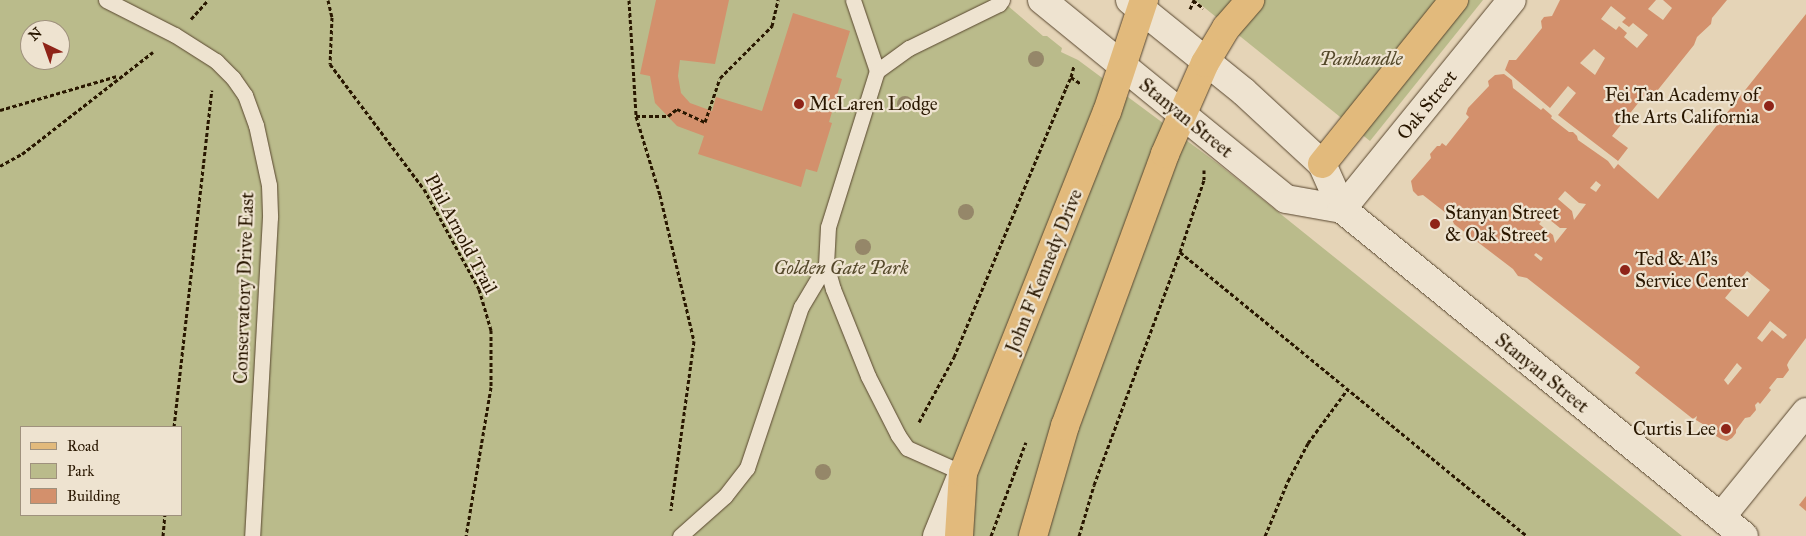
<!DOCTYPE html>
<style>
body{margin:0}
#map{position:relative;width:1806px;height:536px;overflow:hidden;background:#e5d4b7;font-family:"IM FELL Great Primer",serif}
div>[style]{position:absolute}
.green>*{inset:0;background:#babb8b}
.building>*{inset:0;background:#d3906c}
.path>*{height:3px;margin-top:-1.5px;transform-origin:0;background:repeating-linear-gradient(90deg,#291700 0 4px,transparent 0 6.5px)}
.roads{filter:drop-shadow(0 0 1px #58462e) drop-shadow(0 0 1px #58462e)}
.lane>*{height:15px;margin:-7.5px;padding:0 7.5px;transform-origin:7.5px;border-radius:7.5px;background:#eee3d0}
.street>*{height:28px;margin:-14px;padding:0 14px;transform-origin:14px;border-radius:14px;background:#eee3d0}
.secondary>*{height:28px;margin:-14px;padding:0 14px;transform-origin:14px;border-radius:14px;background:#eee3d0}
.primary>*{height:28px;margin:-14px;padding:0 14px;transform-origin:14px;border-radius:14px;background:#e2ba7c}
.trees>*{width:16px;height:16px;margin:-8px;border-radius:50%;background:#958769}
.dots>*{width:14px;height:14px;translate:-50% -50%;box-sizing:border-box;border:2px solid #eee3d0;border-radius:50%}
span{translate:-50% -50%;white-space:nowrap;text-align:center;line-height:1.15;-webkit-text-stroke:4.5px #eee3d0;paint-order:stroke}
.park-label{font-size:19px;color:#54482a;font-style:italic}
.poi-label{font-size:19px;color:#291700}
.right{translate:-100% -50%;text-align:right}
.left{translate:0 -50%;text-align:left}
.street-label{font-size:19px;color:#291700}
.legend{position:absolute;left:20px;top:426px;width:162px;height:90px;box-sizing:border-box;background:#eee3d0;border:1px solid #9f917d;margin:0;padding:6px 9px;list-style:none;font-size:15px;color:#291700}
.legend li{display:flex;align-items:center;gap:10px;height:25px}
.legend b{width:25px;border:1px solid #9f917d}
.north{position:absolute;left:20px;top:20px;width:50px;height:50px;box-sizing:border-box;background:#eee3d0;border:1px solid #9f917d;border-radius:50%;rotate:318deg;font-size:14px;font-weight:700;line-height:20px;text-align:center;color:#291700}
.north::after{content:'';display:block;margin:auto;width:18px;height:22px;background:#8f2418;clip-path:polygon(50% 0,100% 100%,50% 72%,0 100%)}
</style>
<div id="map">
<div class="green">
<div style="clip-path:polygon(evenodd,0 0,1001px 0,1043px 36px,1047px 36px,1062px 48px,1061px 52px,1078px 60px,1217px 163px,1682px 536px,0 536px,0 0,30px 30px,60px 30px,60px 60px,30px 60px,30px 30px,0 0,21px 427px,181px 427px,181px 515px,21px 515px,21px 427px)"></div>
<div style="clip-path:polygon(1195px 0,1483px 0,1370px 141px)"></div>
</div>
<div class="building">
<div style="clip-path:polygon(656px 0,729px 0,715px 64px,680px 60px,678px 76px,681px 93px,690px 103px,712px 111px,716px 97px,762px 111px,793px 13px,850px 31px,836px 77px,842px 79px,829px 122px,832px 123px,817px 172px,806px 169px,801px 187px,698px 154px,704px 136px,677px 126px,655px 103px,650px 76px,640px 74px)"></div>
<div style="clip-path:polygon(evenodd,1560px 0,1656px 0,1648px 9px,1663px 20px,1672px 8px,1663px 0,1727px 0,1712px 18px,1711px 24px,1697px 37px,1694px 45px,1657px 91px,1650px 94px,1647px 92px,1612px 136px,1628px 148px,1618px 161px,1558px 115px,1576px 93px,1568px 86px,1550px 108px,1505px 70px,1509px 60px,1516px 60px,1542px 28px,1541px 21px,1544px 17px,1552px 16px,1560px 0,1611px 6px,1626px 18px,1622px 22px,1629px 27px,1633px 23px,1648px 35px,1637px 48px,1624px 37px,1627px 33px,1619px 26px,1616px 30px,1601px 19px,1611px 6px,1560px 0,1594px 49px,1605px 58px,1595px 75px,1580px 63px,1594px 49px)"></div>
<div style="clip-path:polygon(evenodd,1806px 14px,1806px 338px,1789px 361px,1787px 365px,1789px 370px,1783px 378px,1777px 378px,1769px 388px,1771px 390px,1760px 404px,1758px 402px,1755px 405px,1756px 410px,1750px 417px,1745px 418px,1736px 430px,1736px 433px,1732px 438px,1727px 441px,1721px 439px,1716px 436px,1716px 432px,1696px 420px,1697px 416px,1693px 419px,1635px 373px,1640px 367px,1527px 278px,1518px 276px,1513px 269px,1454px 224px,1451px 217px,1423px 195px,1418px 196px,1413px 191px,1411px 181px,1431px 158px,1430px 154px,1437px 146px,1440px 146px,1442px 143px,1446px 146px,1469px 117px,1466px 114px,1468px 108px,1489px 86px,1488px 81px,1495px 75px,1504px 74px,1512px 80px,1513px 88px,1541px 110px,1543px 108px,1550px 114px,1552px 116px,1551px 118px,1569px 132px,1573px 132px,1577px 136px,1578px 140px,1608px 161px,1614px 169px,1618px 164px,1658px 199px,1806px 14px,1596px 181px,1601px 185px,1596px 192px,1590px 188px,1596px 181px,1806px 14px,1565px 191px,1579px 203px,1586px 204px,1574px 220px,1572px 211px,1558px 199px,1565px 191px,1806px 14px,1545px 216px,1560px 228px,1567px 228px,1555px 243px,1553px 235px,1539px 224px,1545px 216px,1806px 14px,1536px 253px,1543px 258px,1541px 261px,1534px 255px,1536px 253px,1806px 14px,1747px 271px,1770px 290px,1748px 317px,1725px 298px,1747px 271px,1806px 14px,1770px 321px,1787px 335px,1783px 339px,1772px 330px,1762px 342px,1757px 338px,1770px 321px,1806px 14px,1737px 363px,1742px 368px,1728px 385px,1724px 380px,1737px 363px)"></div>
<div style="clip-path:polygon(1806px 496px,1806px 511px,1799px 505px)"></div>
</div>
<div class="path">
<div style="left:328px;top:0;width:17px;rotate:77deg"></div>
<div style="left:332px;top:17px;width:47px;rotate:92.4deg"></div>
<div style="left:330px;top:64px;width:156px;rotate:53.1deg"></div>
<div style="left:424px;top:189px;width:114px;rotate:61.2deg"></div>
<div style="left:479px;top:289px;width:43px;rotate:73.7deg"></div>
<div style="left:491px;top:330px;width:57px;rotate:90deg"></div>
<div style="left:491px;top:387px;width:151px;rotate:99.5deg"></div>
<div style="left:629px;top:0;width:116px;rotate:86.5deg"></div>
<div style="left:636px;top:116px;width:83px;rotate:73.1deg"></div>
<div style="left:660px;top:195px;width:150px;rotate:76.9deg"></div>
<div style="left:694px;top:341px;width:171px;rotate:97.8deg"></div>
<div style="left:1193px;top:0;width:13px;rotate:39deg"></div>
<div style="left:1190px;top:9px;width:10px;rotate:-66deg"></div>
<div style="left:191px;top:19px;width:25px;rotate:-48deg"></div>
<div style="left:1071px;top:77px;width:11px;rotate:-75deg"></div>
<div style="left:0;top:110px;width:122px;rotate:-16.2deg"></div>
<div style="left:636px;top:116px;width:32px"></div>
<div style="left:668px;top:116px;width:11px;rotate:-38deg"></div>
<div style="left:677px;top:109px;width:31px;rotate:25deg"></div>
<div style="left:705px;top:122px;width:46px;rotate:-71.2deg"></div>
<div style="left:720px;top:78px;width:74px;rotate:-45deg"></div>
<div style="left:772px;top:26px;width:27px;rotate:-77deg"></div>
<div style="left:0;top:166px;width:25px;rotate:-29deg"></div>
<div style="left:22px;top:154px;width:166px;rotate:-37.9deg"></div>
<div style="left:1180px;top:252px;width:448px;rotate:39.3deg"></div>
<div style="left:919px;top:422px;width:74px;rotate:-61.7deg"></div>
<div style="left:954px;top:357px;width:291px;rotate:-67.4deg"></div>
<div style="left:1066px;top:88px;width:12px;rotate:-66deg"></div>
<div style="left:1071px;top:77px;width:11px;rotate:34deg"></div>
<div style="left:174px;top:427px;width:339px;rotate:-83.6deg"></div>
<div style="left:163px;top:536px;width:21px;rotate:-85deg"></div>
<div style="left:991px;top:536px;width:100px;rotate:-69.6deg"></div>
<div style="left:1079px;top:536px;width:53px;rotate:-73.6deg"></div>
<div style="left:1094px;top:485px;width:248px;rotate:-69.7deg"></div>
<div style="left:1180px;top:252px;width:76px;rotate:-71.6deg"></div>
<div style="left:1204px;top:180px;width:10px;rotate:-90deg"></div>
<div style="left:1265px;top:536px;width:60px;rotate:-67.3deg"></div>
<div style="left:1288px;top:481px;width:43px;rotate:-62.2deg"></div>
<div style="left:1308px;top:443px;width:66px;rotate:-53.7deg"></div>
</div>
<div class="roads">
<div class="lane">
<div style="left:106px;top:0;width:77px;rotate:26.9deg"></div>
<div style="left:175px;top:35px;width:49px;rotate:32.4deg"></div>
<div style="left:216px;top:61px;width:24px;rotate:45deg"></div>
<div style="left:233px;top:78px;width:21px;rotate:55deg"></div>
<div style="left:245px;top:95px;width:32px;rotate:70deg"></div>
<div style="left:256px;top:125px;width:61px;rotate:77.8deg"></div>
<div style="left:269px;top:185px;width:32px;rotate:88deg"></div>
<div style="left:270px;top:217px;width:320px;rotate:93.2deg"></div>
<div style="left:853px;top:0;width:75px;rotate:71.3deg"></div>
<div style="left:963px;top:473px;width:61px;rotate:-155.9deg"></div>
<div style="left:907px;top:448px;width:16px;rotate:-125deg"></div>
<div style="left:898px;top:435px;width:66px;rotate:-117deg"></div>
<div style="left:868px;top:376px;width:94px;rotate:-111.9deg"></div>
<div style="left:833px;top:289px;width:25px;rotate:-106deg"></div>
<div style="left:826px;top:265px;width:38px;rotate:-87deg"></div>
<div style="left:828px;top:227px;width:164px;rotate:-72.6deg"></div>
<div style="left:877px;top:71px;width:39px;rotate:-36deg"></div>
<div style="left:909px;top:48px;width:100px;rotate:-26.1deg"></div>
<div style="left:999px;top:4px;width:5px;rotate:-53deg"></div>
<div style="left:680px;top:536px;width:60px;rotate:-41.6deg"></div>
<div style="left:725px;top:496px;width:36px;rotate:-52deg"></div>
<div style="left:747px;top:468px;width:170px;rotate:-71.5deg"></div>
<div style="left:801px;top:307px;width:49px;rotate:-59.2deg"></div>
</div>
<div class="street">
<div style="left:1721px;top:517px;width:135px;rotate:-51deg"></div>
<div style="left:937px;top:536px;width:64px;rotate:-67.9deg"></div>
</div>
<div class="secondary">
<div style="left:1042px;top:0;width:315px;rotate:39.2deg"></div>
<div style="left:1286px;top:199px;width:57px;rotate:10.1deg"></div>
<div style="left:1130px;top:0;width:146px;rotate:38.9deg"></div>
<div style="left:1244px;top:92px;width:106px;rotate:42.7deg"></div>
<div style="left:1322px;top:164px;width:49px;rotate:66deg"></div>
<div style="left:1342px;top:209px;width:518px;rotate:39.13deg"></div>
<div style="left:1342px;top:209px;width:269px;rotate:-50.9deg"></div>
</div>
<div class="primary">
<div style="left:1322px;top:164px;width:211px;rotate:-51.2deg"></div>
<div style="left:959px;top:536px;width:63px;rotate:-86.4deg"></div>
<div style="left:963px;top:473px;width:389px;rotate:-68.3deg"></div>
<div style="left:1107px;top:112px;width:118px;rotate:-71.7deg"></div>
<div style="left:1033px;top:536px;width:115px;rotate:-73.8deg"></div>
<div style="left:1065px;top:426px;width:290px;rotate:-69.8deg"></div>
<div style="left:1165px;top:154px;width:99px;rotate:-66.3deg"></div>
<div style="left:1205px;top:63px;width:41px;rotate:-59deg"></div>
<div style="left:1226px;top:28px;width:37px;rotate:-49deg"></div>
</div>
</div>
<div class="trees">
<div style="left:1036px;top:59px"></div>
<div style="left:905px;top:104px"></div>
<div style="left:966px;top:212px"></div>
<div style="left:863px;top:247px"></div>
<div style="left:823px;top:472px"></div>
</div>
<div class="dots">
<div style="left:799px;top:104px;background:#8f2418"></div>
<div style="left:1769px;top:106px;background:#8f2418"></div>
<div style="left:1435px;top:224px;background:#8f2418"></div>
<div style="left:1625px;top:270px;background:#8f2418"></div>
<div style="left:1726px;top:429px;background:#8f2418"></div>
</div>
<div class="park-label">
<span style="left:1361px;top:59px">Panhandle</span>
<span style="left:841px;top:268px">Golden Gate Park</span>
</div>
<div class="poi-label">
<span class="right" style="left:1759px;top:106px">Fei Tan Academy of<br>the Arts California</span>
<span class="left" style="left:809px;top:104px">McLaren Lodge</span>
<span class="left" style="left:1445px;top:224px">Stanyan Street<br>&amp; Oak Street</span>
<span class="left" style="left:1635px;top:270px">Ted &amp; Al's<br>Service Center</span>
<span class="right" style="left:1716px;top:429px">Curtis Lee</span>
</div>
<div class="street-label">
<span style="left:1427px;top:105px;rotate:-51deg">Oak Street</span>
<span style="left:1186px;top:118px;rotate:39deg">Stanyan Street</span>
<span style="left:461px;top:234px;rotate:62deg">Phil Arnold Trail</span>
<span style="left:1044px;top:271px;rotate:-68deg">John F Kennedy Drive</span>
<span style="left:244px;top:288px;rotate:-88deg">Conservatory Drive East</span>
<span style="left:1542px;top:373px;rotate:39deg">Stanyan Street</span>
</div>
<ul class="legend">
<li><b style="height:6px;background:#e2ba7c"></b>Road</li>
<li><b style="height:14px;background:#babb8b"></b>Park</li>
<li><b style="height:14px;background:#d3906c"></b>Building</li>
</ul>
<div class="north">N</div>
</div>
